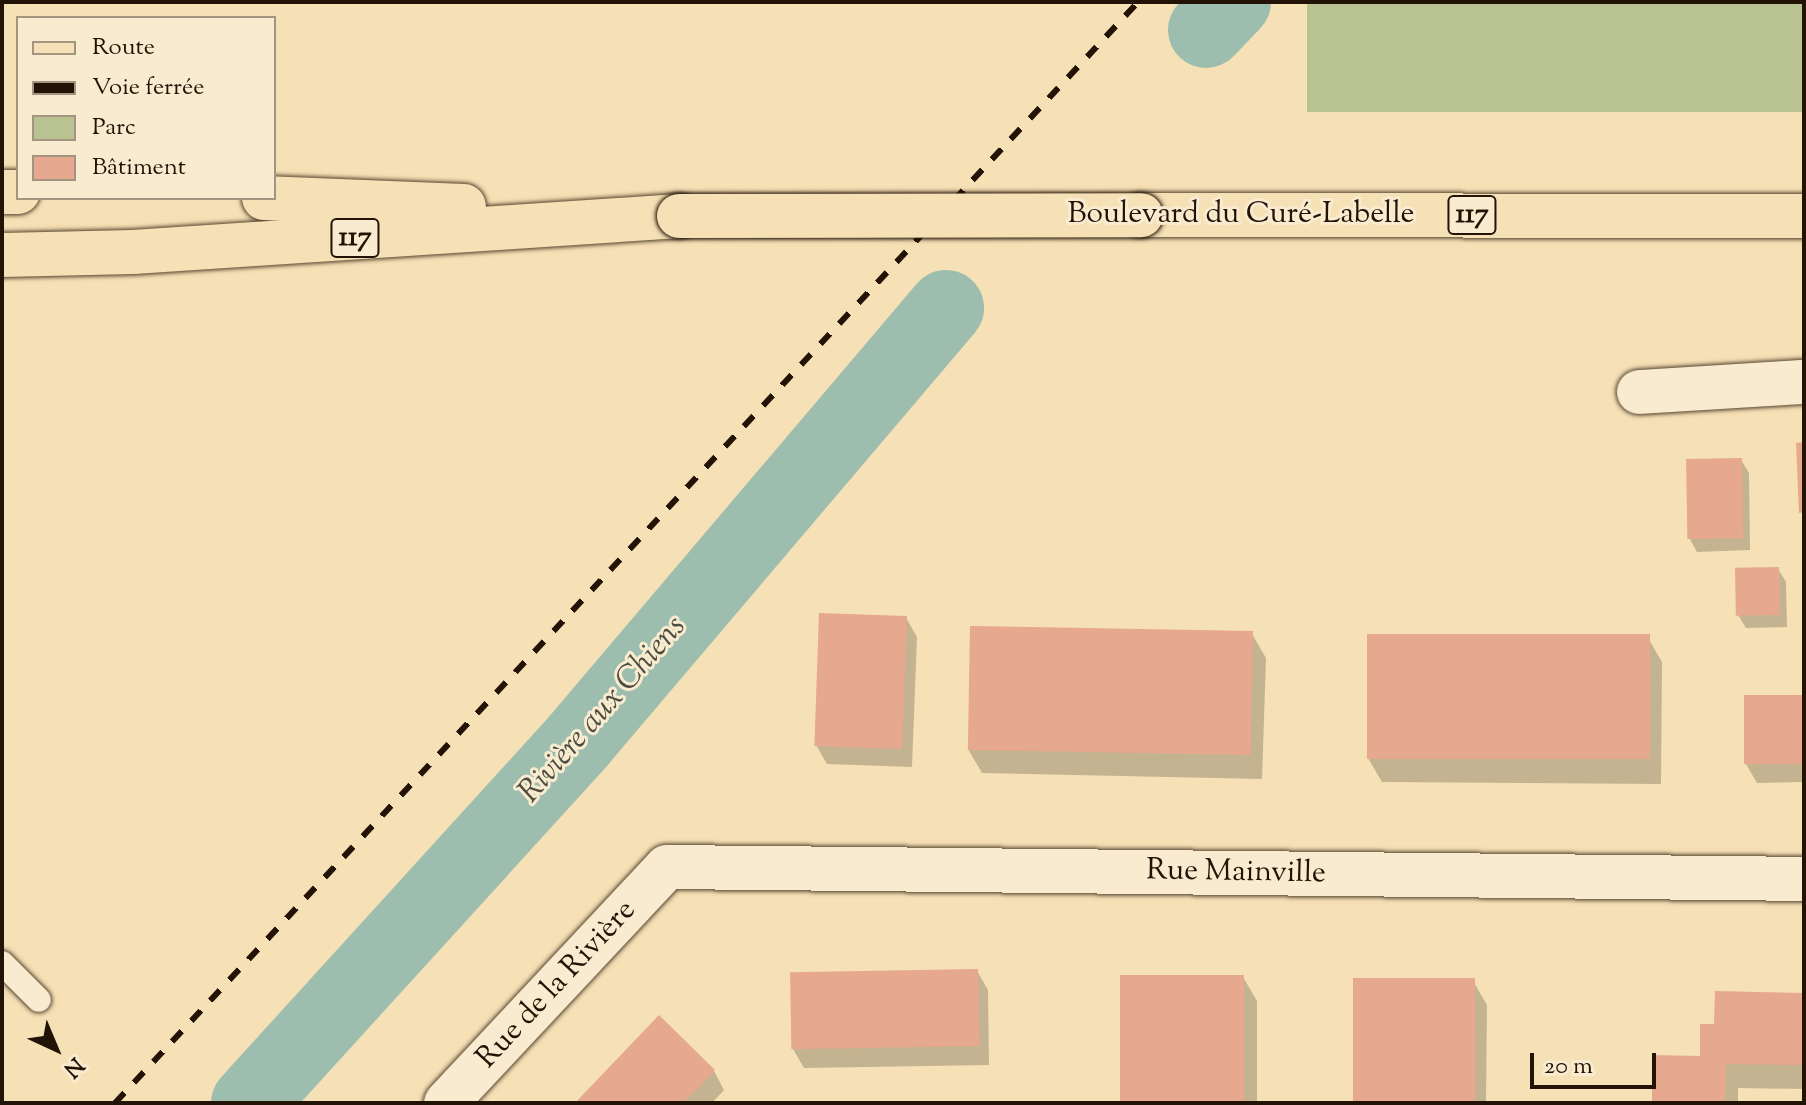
<!DOCTYPE html>
<meta charset="utf-8">
<style>
body{margin:0}
#map{position:relative;width:1806px;height:1105px;overflow:hidden;background:#f6e0b5;font-family:"Sorts Mill Goudy",serif}
div>[style]{position:absolute}
.green>*{inset:0;background:#b8c391;transform-origin:0 0}
.shadow>*{inset:0;background:#0003}
.river>*{height:76px;margin:-38px;padding:0 38px;transform-origin:38px;border-radius:38px;background:#9dbdaf}
.building>*{inset:0;background:#e6a88f;transform-origin:0 0}
.roads{filter:drop-shadow(0 0 2px #574632) drop-shadow(0 0 2px #574632)}
.lane>*{height:24px;margin:-12px;padding:0 12px;transform-origin:12px;border-radius:12px;background:#f9ebcf}
.street>*{height:44px;margin:-22px;padding:0 22px;transform-origin:22px;border-radius:22px;background:#f9ebcf}
.primary>*{height:44px;margin:-22px;padding:0 22px;transform-origin:22px;border-radius:22px;background:#f6e0b5}
.rail>*{height:6px;margin-top:-3px;transform-origin:0;background:repeating-linear-gradient(90deg,#221306 0 14px,transparent 0 28px)}
.bridges{filter:drop-shadow(0 0 2px #221306) drop-shadow(0 0 2px #221306)}
.primary-bridge>*{height:44px;margin:-22px;padding:0 22px;transform-origin:22px;border-radius:22px;background:#f6e0b5}
span{translate:-50% -50%;white-space:nowrap;text-align:center;line-height:1.15;-webkit-text-stroke:6px #f9ebcf;paint-order:stroke}
.shield-label span{padding:2px 6px;background:#f9ebcf;border:2px solid;border-radius:6px;-webkit-text-stroke-width:0}
.shield-label{font-size:28px;color:#221306;font-weight:700}
.street-label{font-size:30px;color:#221306}
.water-label{font-size:32px;color:#4d4e41;font-style:italic}
.frame{position:absolute;inset:0;border:4px solid #221306;pointer-events:none}
.legend{position:absolute;left:16px;top:16px;width:260px;height:184px;box-sizing:border-box;background:#f9ebcf;border:2px solid #a3957f;margin:0;padding:10px 14px;list-style:none;font-size:24px;color:#221306}
.legend li{display:flex;align-items:center;gap:16px;height:40px}
.legend b{width:40px;border:2px solid #a3957f}
.north{position:absolute;left:16px;top:1009px;width:80px;height:80px;-webkit-text-stroke:6px #f9ebcf;paint-order:stroke;rotate:136deg;font-size:22px;font-weight:700;line-height:32px;text-align:center;color:#221306}
.north::after{content:'';display:block;margin:auto;width:28px;height:36px;background:#221306;clip-path:polygon(50% 0,100% 100%,50% 72%,0 100%)}
.scale{position:absolute;left:1530px;top:1053px;width:126px;height:36px;box-sizing:border-box;border:4px solid #221306;border-top:0;padding-left:10px;font-size:24px;line-height:28px;white-space:nowrap;color:#221306;-webkit-text-stroke:6px #f9ebcf;paint-order:stroke}
</style>
<div id="map">
<div class="green">
<div style="left:1307px;top:2px;width:497px;height:110px"></div>
</div>
<div class="shadow">
<div style="clip-path:polygon(1741px 460px,1749px 473px,1750px 550px,1697px 552px,1690px 539px)"></div>
<div style="clip-path:polygon(1778px 569px,1786px 582px,1787px 627px,1746px 628px,1738px 615px)"></div>
<div style="clip-path:polygon(906px 618px,917px 637px,912px 767px,827px 764px,816px 745px)"></div>
<div style="clip-path:polygon(1252px 634px,1266px 658px,1262px 779px,982px 773px,968px 749px)"></div>
<div style="clip-path:polygon(1648px 638px,1662px 662px,1661px 784px,1382px 782px,1368px 758px)"></div>
<div style="clip-path:polygon(1804px 697px,1804px 782px,1757px 783px,1746px 764px)"></div>
<div style="clip-path:polygon(977px 971px,988px 990px,989px 1065px,804px 1068px,793px 1049px)"></div>
<div style="clip-path:polygon(1243px 977px,1257px 1001px,1257px 1103px,1122px 1103px)"></div>
<div style="clip-path:polygon(1473px 981px,1487px 1005px,1486px 1103px,1354px 1103px)"></div>
<div style="clip-path:polygon(1804px 995px,1804px 1089px,1738px 1088px,1738px 1103px,1654px 1103px,1702px 1058px)"></div>
<div style="clip-path:polygon(714px 1071px,724px 1090px,712px 1103px,578px 1103px)"></div>
</div>
<div class="river">
<div style="left:1206px;top:30px;width:39px;rotate:-46deg"></div>
<div style="left:249px;top:1103px;width:491px;rotate:-47.7deg"></div>
<div style="left:579px;top:740px;width:567px;rotate:-49.65deg"></div>
</div>
<div class="building">
<div style="clip-path:polygon(1804px 442px,1804px 512px,1799px 513px,1796px 443px)"></div>
<div style="left:1742px;top:458px;width:80px;height:56px;rotate:89deg"></div>
<div style="left:1779px;top:567px;width:48px;height:44px;rotate:89deg"></div>
<div style="left:819px;top:613px;width:88px;height:133px;rotate:2deg"></div>
<div style="left:970px;top:626px;width:283px;height:124px;rotate:1deg"></div>
<div style="left:1367px;top:634px;width:283px;height:125px"></div>
<div style="left:1804px;top:695px;width:69px;height:60px;rotate:90deg"></div>
<div style="left:978px;top:969px;width:77px;height:188px;rotate:89deg"></div>
<div style="left:1120px;top:975px;width:124px;height:128px"></div>
<div style="left:1353px;top:978px;width:122px;height:125px"></div>
<div style="clip-path:polygon(1715px 991px,1804px 993px,1804px 1065px,1726px 1064px,1725px 1103px,1652px 1103px,1652px 1055px,1700px 1056px,1700px 1024px,1714px 1024px)"></div>
<div style="clip-path:polygon(659px 1015px,715px 1070px,683px 1103px,575px 1103px)"></div>
</div>
<div class="roads">
<div class="lane">
<div style="left:2px;top:963px;width:52px;rotate:45deg"></div>
</div>
<div class="street">
<div style="left:1639px;top:392px;width:165px;rotate:-3.5deg"></div>
<div style="left:446px;top:1103px;width:323px;rotate:-46.9deg"></div>
<div style="left:667px;top:867px;width:1137px;rotate:0.6deg"></div>
</div>
<div class="primary">
<div style="left:2px;top:192px;width:16px"></div>
<div style="left:264px;top:198px;width:200px;rotate:2.3deg"></div>
<div style="left:1141px;top:215px;width:663px;rotate:0.09deg"></div>
<div style="left:2px;top:255px;width:131px;rotate:-1.3deg"></div>
<div style="left:133px;top:252px;width:547px;rotate:-3.77deg"></div>
</div>
</div>
<div class="rail">
<div style="left:115px;top:1103px;width:1503px;rotate:-47.1deg"></div>
</div>
<div class="bridges">
<div class="primary-bridge">
<div style="left:679px;top:216px;width:462px;rotate:-0.1deg"></div>
</div>
</div>
<div class="shield-label">
<span style="left:1472px;top:215px">117</span>
<span style="left:355px;top:238px">117</span>
</div>
<div class="street-label">
<span style="left:1241px;top:215px">Boulevard du Curé-Labelle</span>
<span style="left:1236px;top:873px;rotate:1deg">Rue Mainville</span>
<span style="left:557px;top:985px;rotate:-47deg">Rue de la Rivière</span>
</div>
<div class="water-label">
<span style="left:603px;top:710px;rotate:-49deg">Rivière aux Chiens</span>
</div>
<div class="frame"></div>
<ul class="legend">
<li><b style="height:10px;background:#f6e0b5"></b>Route</li>
<li><b style="height:10px;background:#221306"></b>Voie ferrée</li>
<li><b style="height:22px;background:#b8c391"></b>Parc</li>
<li><b style="height:22px;background:#e6a88f"></b>Bâtiment</li>
</ul>
<div class="north">N</div>
<div class="scale">20 m</div>
</div>
